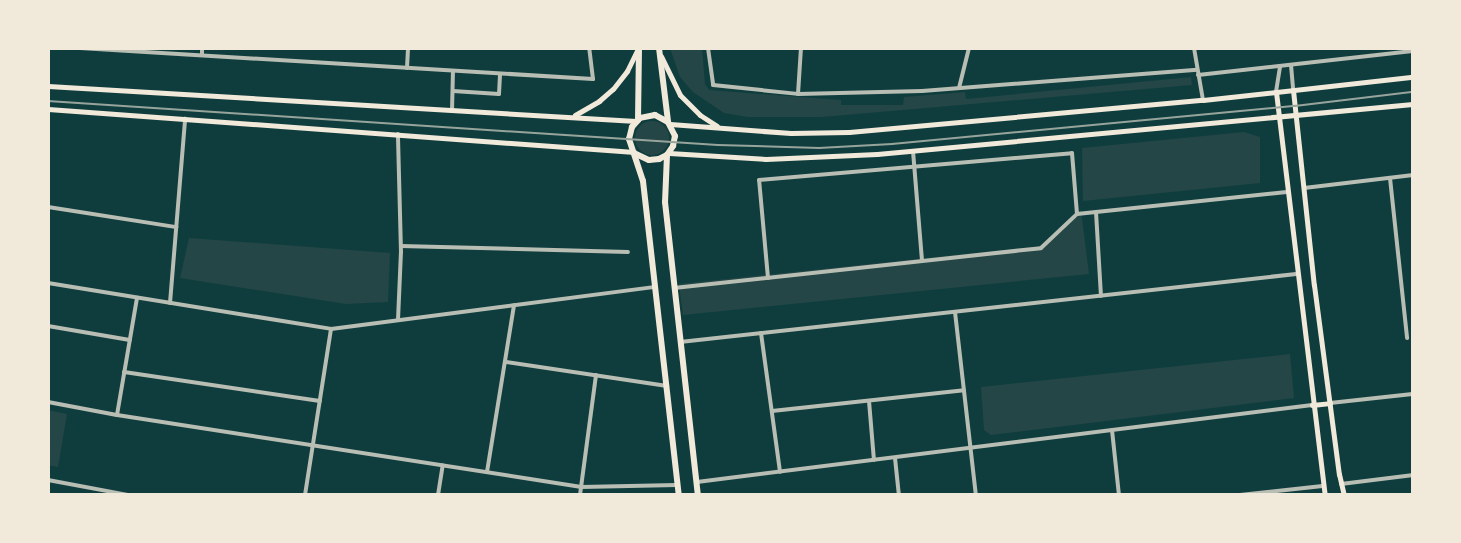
<!DOCTYPE html>
<style>
body{margin:0}
#map{position:relative;width:1461px;height:543px;overflow:hidden;background:#0f3d3e;font-family:"Asap Condensed",sans-serif}
div>[style]{position:absolute}
.green>*{inset:0;background:#244646}
.round{border-radius:50%}
.minor>*{height:4px;margin:-2px;padding:0 2px;transform-origin:2px;border-radius:2px;background:#b8beb3}
.secondary>*{height:5px;margin:-2.5px;padding:0 2.5px;transform-origin:2.5px;border-radius:2.5px;background:#f1e9da}
.trunk>*{height:6px;margin:-3px;padding:0 3px;transform-origin:3px;border-radius:3px;background:#f1e9da}
.tram>*{height:1.5px;margin:-0.75px;padding:0 0.75px;transform-origin:0.75px;border-radius:0.75px;background:#97a49c}
span{translate:-50% -50%;white-space:nowrap;text-align:center;line-height:1.15;-webkit-text-stroke:6px #f1e9da;paint-order:stroke}
.frame{position:absolute;inset:0;border:50px solid #f1e9da;pointer-events:none}
</style>
<div id="map">
<div class="green">
<div style="clip-path:polygon(670px 48px,702px 48px,705px 84px,709px 90px,841px 100px,841px 105px,903px 105px,904px 97px,965px 92px,966px 99px,1191px 77px,1192px 85px,822px 117px,748px 117px,724px 113px,693px 92px,680px 77px)"></div>
<div class="round" style="left:635px;top:121px;width:34px;height:34px"></div>
<div style="clip-path:polygon(1244px 132px,1260px 137px,1260px 183px,1083px 201px,1082px 148px)"></div>
<div style="clip-path:polygon(1081px 210px,1089px 274px,683px 315px,679px 284px,1041px 246px)"></div>
<div style="clip-path:polygon(189px 238px,390px 253px,388px 302px,346px 304px,180px 278px)"></div>
<div style="clip-path:polygon(1290px 354px,1294px 398px,991px 435px,984px 430px,981px 387px)"></div>
<div style="clip-path:polygon(48px 410px,67px 414px,58px 467px,48px 465px)"></div>
</div>
<div class="minor">
<div style="left:80px;top:48px;width:514px;rotate:3.46deg"></div>
<div style="left:593px;top:79px;width:31px;rotate:-97deg"></div>
<div style="left:708px;top:48px;width:37px;rotate:82deg"></div>
<div style="left:713px;top:85px;width:85px;rotate:6deg"></div>
<div style="left:798px;top:94px;width:124px;rotate:-1.4deg"></div>
<div style="left:922px;top:91px;width:276px;rotate:-4.4deg"></div>
<div style="left:1194px;top:48px;width:53px;rotate:80.2deg"></div>
<div style="left:202px;top:55px;width:7px;rotate:-90deg"></div>
<div style="left:1291px;top:65px;width:25px;rotate:85deg"></div>
<div style="left:407px;top:68px;width:20px;rotate:-87deg"></div>
<div style="left:1198px;top:75px;width:216px;rotate:-6.4deg"></div>
<div style="left:959px;top:88px;width:41px;rotate:-76deg"></div>
<div style="left:453px;top:91px;width:46px;rotate:3.7deg"></div>
<div style="left:499px;top:94px;width:20px;rotate:-87deg"></div>
<div style="left:1276px;top:92px;width:26px;rotate:-81deg"></div>
<div style="left:798px;top:94px;width:46px;rotate:-86.3deg"></div>
<div style="left:452px;top:111px;width:40px;rotate:-88.6deg"></div>
<div style="left:913px;top:151px;width:110px;rotate:85.3deg"></div>
<div style="left:1390px;top:178px;width:161px;rotate:83.9deg"></div>
<div style="left:1304px;top:188px;width:110px;rotate:-6.8deg"></div>
<div style="left:48px;top:207px;width:130px;rotate:8.9deg"></div>
<div style="left:1096px;top:212px;width:84px;rotate:86.6deg"></div>
<div style="left:401px;top:246px;width:227px;rotate:1.5deg"></div>
<div style="left:768px;top:278px;width:98px;rotate:-95.2deg"></div>
<div style="left:759px;top:180px;width:314px;rotate:-4.9deg"></div>
<div style="left:1072px;top:153px;width:61px;rotate:85.3deg"></div>
<div style="left:48px;top:283px;width:287px;rotate:9.2deg"></div>
<div style="left:331px;top:329px;width:327px;rotate:-7.4deg"></div>
<div style="left:674px;top:288px;width:369px;rotate:-6.2deg"></div>
<div style="left:1041px;top:248px;width:50px;rotate:-43.4deg"></div>
<div style="left:1077px;top:214px;width:211px;rotate:-6deg"></div>
<div style="left:170px;top:303px;width:185px;rotate:-85.3deg"></div>
<div style="left:955px;top:312px;width:184px;rotate:83.5deg"></div>
<div style="left:398px;top:320px;width:68px;rotate:-87.5deg"></div>
<div style="left:401px;top:252px;width:118px;rotate:-91.5deg"></div>
<div style="left:48px;top:326px;width:83px;rotate:9.7deg"></div>
<div style="left:761px;top:333px;width:140px;rotate:82.2deg"></div>
<div style="left:680px;top:342px;width:620px;rotate:-6.3deg"></div>
<div style="left:506px;top:362px;width:163px;rotate:8.5deg"></div>
<div style="left:124px;top:372px;width:198px;rotate:8.4deg"></div>
<div style="left:869px;top:401px;width:59px;rotate:85.2deg"></div>
<div style="left:48px;top:402px;width:70px;rotate:10.7deg"></div>
<div style="left:117px;top:415px;width:470px;rotate:8.8deg"></div>
<div style="left:581px;top:487px;width:96px;rotate:-1.2deg"></div>
<div style="left:1330px;top:403px;width:83px;rotate:-6.2deg"></div>
<div style="left:772px;top:411px;width:193px;rotate:-6.2deg"></div>
<div style="left:117px;top:415px;width:119px;rotate:-80.3deg"></div>
<div style="left:1112px;top:430px;width:65px;rotate:83.9deg"></div>
<div style="left:895px;top:458px;width:37px;rotate:84deg"></div>
<div style="left:487px;top:472px;width:169px;rotate:-80.8deg"></div>
<div style="left:48px;top:480px;width:81px;rotate:10.6deg"></div>
<div style="left:697px;top:482px;width:620px;rotate:-7.14deg"></div>
<div style="left:1341px;top:484px;width:73px;rotate:-7.1deg"></div>
<div style="left:305px;top:495px;width:168px;rotate:-81.1deg"></div>
<div style="left:438px;top:495px;width:30px;rotate:-81deg"></div>
<div style="left:580px;top:495px;width:121px;rotate:-82.4deg"></div>
<div style="left:1240px;top:495px;width:83px;rotate:-6.2deg"></div>
</div>
<div class="secondary">
<div style="left:661px;top:56px;width:43px;rotate:64deg"></div>
<div style="left:680px;top:95px;width:28px;rotate:45deg"></div>
<div style="left:700px;top:115px;width:20px;rotate:33deg"></div>
<div style="left:48px;top:86px;width:589px;rotate:3.41deg"></div>
<div style="left:1293px;top:90px;width:196px;rotate:83.9deg"></div>
<div style="left:1314px;top:285px;width:191px;rotate:82.5deg"></div>
<div style="left:1339px;top:474px;width:22px;rotate:77deg"></div>
<div style="left:1276px;top:92px;width:406px;rotate:83.1deg"></div>
<div style="left:48px;top:109px;width:588px;rotate:4.2deg"></div>
<div style="left:575px;top:115px;width:28px;rotate:-30deg"></div>
<div style="left:599px;top:101px;width:18px;rotate:-41deg"></div>
<div style="left:613px;top:89px;width:23px;rotate:-52deg"></div>
<div style="left:627px;top:71px;width:25px;rotate:-64deg"></div>
<div style="left:670px;top:124px;width:121px;rotate:4.3deg"></div>
<div style="left:791px;top:133px;width:58px;rotate:-1deg"></div>
<div style="left:849px;top:132px;width:355px;rotate:-5.2deg"></div>
<div style="left:1203px;top:100px;width:211px;rotate:-6.3deg"></div>
<div style="left:669px;top:153px;width:97px;rotate:3.5deg"></div>
<div style="left:766px;top:159px;width:111px;rotate:-2.6deg"></div>
<div style="left:877px;top:154px;width:538px;rotate:-5.33deg"></div>
<div style="left:1312px;top:405px;width:18px;rotate:-6deg"></div>
</div>
<div class="trunk">
<div style="left:659px;top:48px;width:74px;rotate:83deg"></div>
<div style="left:638px;top:120px;width:72px;rotate:-89.2deg"></div>
<div style="left:636px;top:154px;width:14px;rotate:25deg"></div>
<div style="left:649px;top:160px;width:10px;rotate:-6deg"></div>
<div style="left:659px;top:159px;width:9px;rotate:-27deg"></div>
<div style="left:667px;top:155px;width:11px;rotate:-56deg"></div>
<div style="left:673px;top:146px;width:10px;rotate:-79deg"></div>
<div style="left:675px;top:136px;width:16px;rotate:-117deg"></div>
<div style="left:668px;top:122px;width:15px;rotate:-152deg"></div>
<div style="left:655px;top:115px;width:15px;rotate:169deg"></div>
<div style="left:640px;top:118px;width:12px;rotate:132deg"></div>
<div style="left:632px;top:127px;width:12px;rotate:104deg"></div>
<div style="left:629px;top:139px;width:44px;rotate:71.6deg"></div>
<div style="left:643px;top:181px;width:316px;rotate:83.5deg"></div>
<div style="left:667px;top:155px;width:47px;rotate:92.4deg"></div>
<div style="left:665px;top:202px;width:295px;rotate:83.6deg"></div>
</div>
<div class="tram">
<div style="left:48px;top:101px;width:671px;rotate:3.76deg"></div>
<div style="left:718px;top:145px;width:101px;rotate:1.7deg"></div>
<div style="left:819px;top:148px;width:73px;rotate:-3.1deg"></div>
<div style="left:892px;top:144px;width:405px;rotate:-5.4deg"></div>
<div style="left:1295px;top:106px;width:119px;rotate:-6.8deg"></div>
</div>
<div class="frame"></div>
</div>
